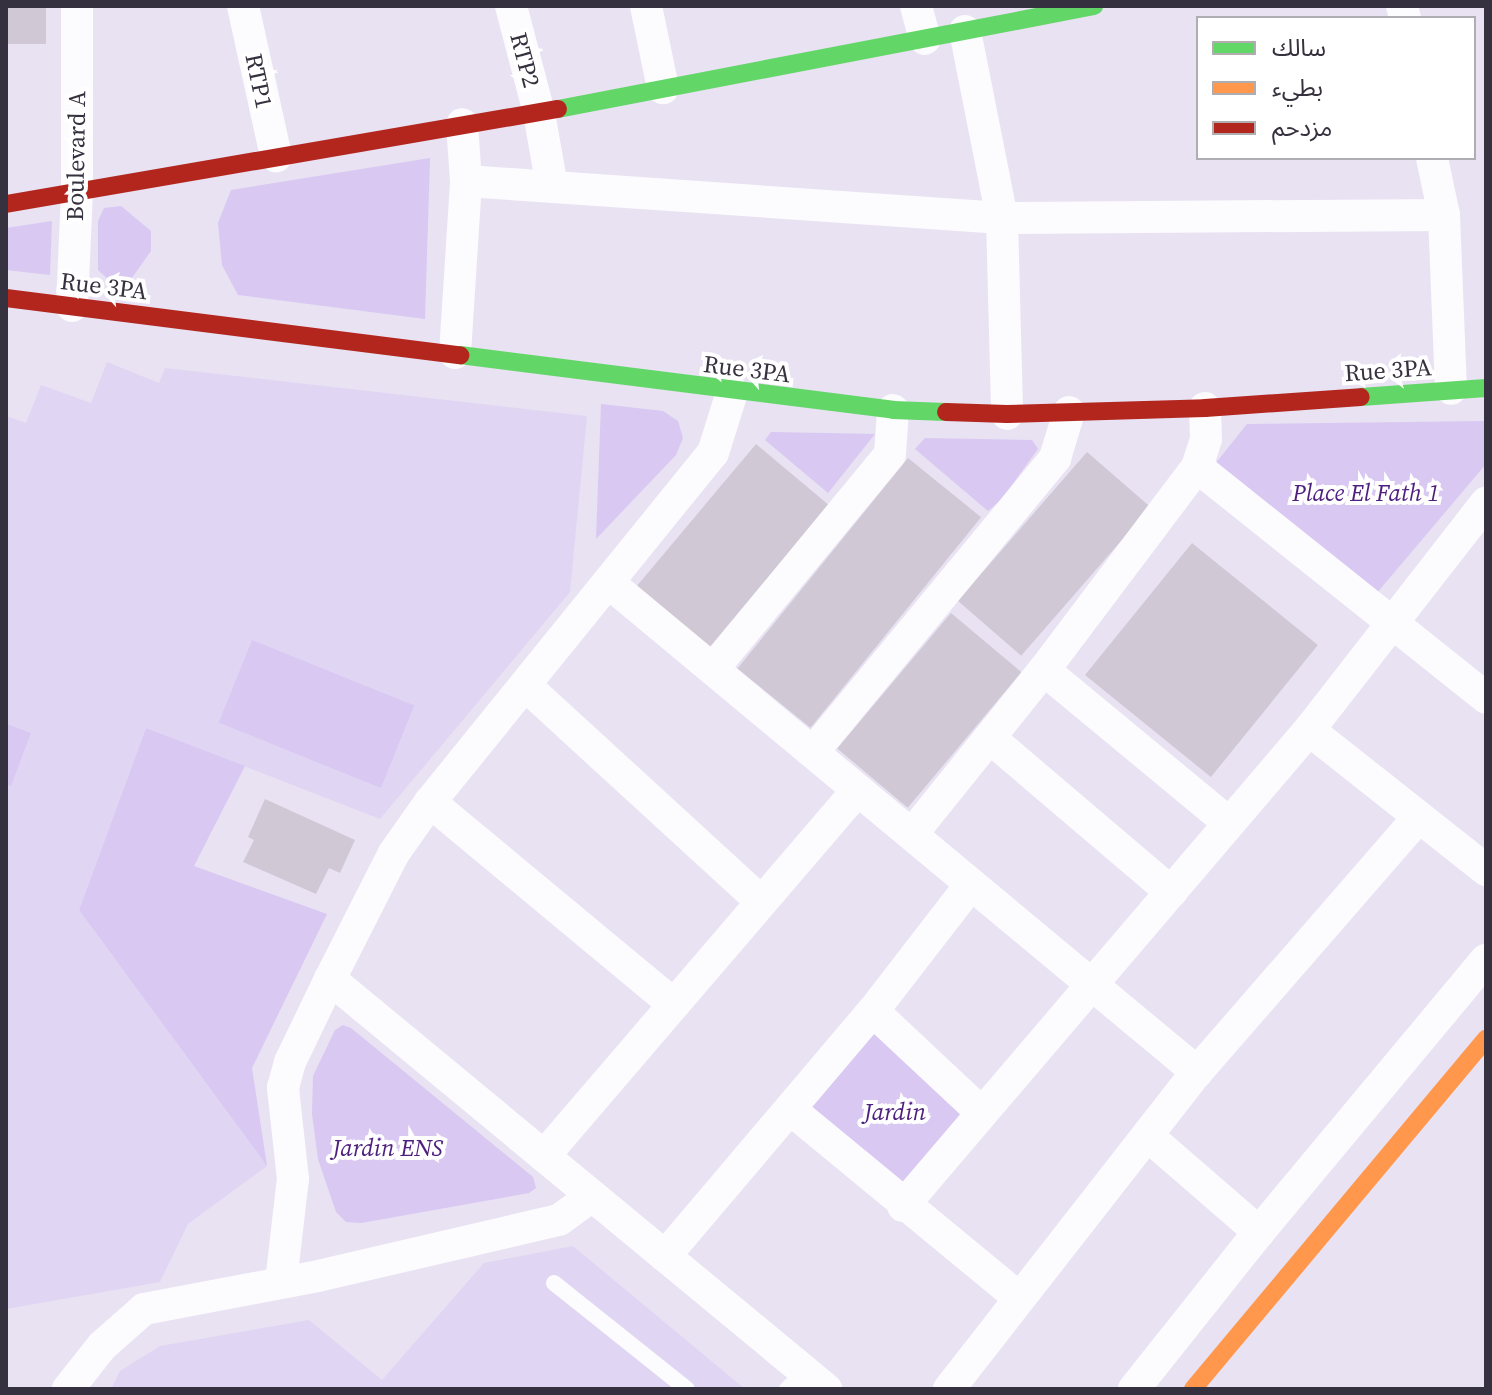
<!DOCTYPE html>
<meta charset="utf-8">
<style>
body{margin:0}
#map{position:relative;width:1492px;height:1395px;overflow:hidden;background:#e8e2f3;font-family:"Source Serif 4","Noto Sans Arabic",serif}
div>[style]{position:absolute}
.built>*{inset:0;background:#e0d6f4}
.green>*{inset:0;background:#d8c8f2;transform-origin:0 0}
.building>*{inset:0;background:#d0c8d5;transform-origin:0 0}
.lane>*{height:16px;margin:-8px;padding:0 8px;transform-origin:8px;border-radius:8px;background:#fcfbfd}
.street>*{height:32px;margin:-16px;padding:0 16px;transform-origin:16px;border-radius:16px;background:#fcfbfd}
.fast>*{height:18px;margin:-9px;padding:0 9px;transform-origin:9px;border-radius:9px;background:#63d668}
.slow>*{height:18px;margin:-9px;padding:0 9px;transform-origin:9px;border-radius:9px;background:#ff974d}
.jam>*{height:18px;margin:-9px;padding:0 9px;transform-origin:9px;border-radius:9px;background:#b3261e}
span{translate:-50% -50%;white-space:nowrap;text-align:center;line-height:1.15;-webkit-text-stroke:8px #fff;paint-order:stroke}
.street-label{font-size:24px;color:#36313e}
.park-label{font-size:24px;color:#4d1f7e;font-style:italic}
.frame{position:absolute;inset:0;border:8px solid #36313e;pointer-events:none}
.legend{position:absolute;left:1196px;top:16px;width:280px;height:144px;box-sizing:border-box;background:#fff;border:2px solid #afadb2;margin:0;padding:10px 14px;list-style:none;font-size:24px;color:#36313e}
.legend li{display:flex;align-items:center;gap:16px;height:40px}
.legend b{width:40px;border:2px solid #afadb2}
</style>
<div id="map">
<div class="built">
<div style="clip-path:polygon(107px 362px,159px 383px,165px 368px,587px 416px,570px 592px,380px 819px,146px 728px,79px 910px,267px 1166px,188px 1224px,160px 1282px,6px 1309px,6px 416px,26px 423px,41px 385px,91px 403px)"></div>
<div style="clip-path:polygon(573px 1246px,745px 1389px,111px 1389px,120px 1371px,160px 1346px,309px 1320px,382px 1380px,484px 1263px)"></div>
</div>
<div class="green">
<div style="clip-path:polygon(430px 158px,425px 319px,238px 295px,222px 265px,218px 223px,231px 190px)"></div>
<div style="clip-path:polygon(121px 206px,151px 231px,151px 251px,129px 282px,108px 279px,98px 270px,98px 221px,104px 208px)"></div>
<div style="clip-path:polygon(52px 221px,50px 275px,6px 270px,6px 228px)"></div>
<div style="clip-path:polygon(601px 404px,663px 411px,678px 421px,683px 438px,676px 455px,596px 539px)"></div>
<div style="clip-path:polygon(1486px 421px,1486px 464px,1376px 594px,1215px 464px,1247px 424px)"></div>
<div style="clip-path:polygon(771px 432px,875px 434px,828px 493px,765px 440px)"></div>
<div style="clip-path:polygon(925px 438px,1032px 440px,1038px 449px,1001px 500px,988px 511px,915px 449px)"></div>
<div style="left:252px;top:640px;width:175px;height:89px;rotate:22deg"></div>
<div style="clip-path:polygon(6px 724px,31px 733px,11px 786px,6px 784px)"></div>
<div style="clip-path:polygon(146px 728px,245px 766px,194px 866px,327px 914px,252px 1068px,267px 1166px,79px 910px)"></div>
<div style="clip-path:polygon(343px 1025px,351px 1028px,533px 1177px,536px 1188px,529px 1193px,361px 1223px,346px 1222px,336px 1212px,318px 1159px,312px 1114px,313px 1076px,335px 1030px)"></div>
<div style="left:877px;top:1026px;width:125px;height:109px;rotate:40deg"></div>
</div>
<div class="building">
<div style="left:6px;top:6px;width:40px;height:38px"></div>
<div style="left:756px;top:444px;width:95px;height:185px;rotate:40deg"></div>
<div style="left:1087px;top:452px;width:84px;height:197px;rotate:41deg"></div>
<div style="left:908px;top:458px;width:94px;height:271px;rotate:39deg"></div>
<div style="left:1192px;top:543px;width:162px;height:170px;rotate:39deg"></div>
<div style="left:951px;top:613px;width:92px;height:177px;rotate:40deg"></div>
<div style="clip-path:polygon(265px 799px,355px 840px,340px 873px,329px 868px,316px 894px,243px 862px,254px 840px,248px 837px)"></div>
</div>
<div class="lane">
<div style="left:554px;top:1283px;width:170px;rotate:38.6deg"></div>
<div style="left:787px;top:1389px;width:25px;rotate:-43deg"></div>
</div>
<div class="street">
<div style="left:243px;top:6px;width:154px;rotate:77.6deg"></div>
<div style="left:511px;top:6px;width:111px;rotate:75.3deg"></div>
<div style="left:539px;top:113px;width:75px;rotate:80deg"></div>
<div style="left:646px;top:6px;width:84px;rotate:78.3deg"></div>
<div style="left:916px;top:6px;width:34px;rotate:75deg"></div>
<div style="left:1402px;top:6px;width:12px;rotate:76deg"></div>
<div style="left:965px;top:31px;width:191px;rotate:78.8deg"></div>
<div style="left:1002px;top:218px;width:196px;rotate:88.5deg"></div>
<div style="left:1432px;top:158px;width:58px;rotate:78.1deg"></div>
<div style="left:1444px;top:215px;width:174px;rotate:87.7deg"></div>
<div style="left:466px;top:181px;width:537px;rotate:3.95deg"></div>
<div style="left:1002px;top:218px;width:442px;rotate:-0.4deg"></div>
<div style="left:72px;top:306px;width:115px;rotate:-87.5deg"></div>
<div style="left:77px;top:191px;width:185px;rotate:-90deg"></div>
<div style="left:455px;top:353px;width:172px;rotate:-86.3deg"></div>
<div style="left:466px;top:181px;width:57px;rotate:-94deg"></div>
<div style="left:1197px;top:467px;width:370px;rotate:38.6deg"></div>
<div style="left:609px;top:583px;width:765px;rotate:39.75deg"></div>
<div style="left:713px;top:669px;width:278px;rotate:-50.5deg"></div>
<div style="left:890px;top:454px;width:44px;rotate:-86.1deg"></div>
<div style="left:1044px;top:670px;width:239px;rotate:39.6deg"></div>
<div style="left:526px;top:686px;width:319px;rotate:42.5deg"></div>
<div style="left:1309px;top:730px;width:226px;rotate:38.3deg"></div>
<div style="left:990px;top:738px;width:238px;rotate:40.4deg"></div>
<div style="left:813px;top:752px;width:381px;rotate:-50.5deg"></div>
<div style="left:1055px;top:458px;width:48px;rotate:-73.1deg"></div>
<div style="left:430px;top:802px;width:316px;rotate:39.7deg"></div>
<div style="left:912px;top:834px;width:211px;rotate:-51.2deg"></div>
<div style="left:1044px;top:670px;width:254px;rotate:-53deg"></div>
<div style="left:1197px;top:467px;width:29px;rotate:-72deg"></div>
<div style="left:1206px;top:439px;width:31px;rotate:-92deg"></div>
<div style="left:330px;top:979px;width:644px;rotate:39.58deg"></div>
<div style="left:873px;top:1011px;width:149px;rotate:43.1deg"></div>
<div style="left:790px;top:1109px;width:297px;rotate:39.5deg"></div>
<div style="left:1148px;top:1136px;width:147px;rotate:40.9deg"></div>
<div style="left:544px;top:1156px;width:482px;rotate:-49.4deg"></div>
<div style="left:903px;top:1206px;width:626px;rotate:-49.54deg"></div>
<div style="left:1309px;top:730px;width:288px;rotate:-52.1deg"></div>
<div style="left:665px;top:1256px;width:321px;rotate:-49.7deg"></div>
<div style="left:873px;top:1011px;width:160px;rotate:-52.3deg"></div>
<div style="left:281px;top:1282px;width:104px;rotate:-83.4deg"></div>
<div style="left:293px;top:1179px;width:92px;rotate:-96.3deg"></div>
<div style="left:283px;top:1088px;width:27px;rotate:-75deg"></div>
<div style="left:290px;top:1062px;width:92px;rotate:-64.3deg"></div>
<div style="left:330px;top:979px;width:141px;rotate:-63.1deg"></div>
<div style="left:394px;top:853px;width:62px;rotate:-54.8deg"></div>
<div style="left:430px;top:802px;width:449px;rotate:-51deg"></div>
<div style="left:713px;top:453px;width:64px;rotate:-72.7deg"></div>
<div style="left:68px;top:1389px;width:55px;rotate:-51.7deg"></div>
<div style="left:102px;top:1346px;width:56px;rotate:-41.4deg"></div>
<div style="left:144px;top:1309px;width:177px;rotate:-10.7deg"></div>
<div style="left:318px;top:1276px;width:247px;rotate:-13.1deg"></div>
<div style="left:559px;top:1220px;width:41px;rotate:-36deg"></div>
<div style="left:949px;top:1389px;width:402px;rotate:-52deg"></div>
<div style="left:1197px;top:1072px;width:335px;rotate:-49deg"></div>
<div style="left:1134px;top:1389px;width:201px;rotate:-51.5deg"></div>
<div style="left:1259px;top:1232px;width:354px;rotate:-50.2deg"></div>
</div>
<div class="fast">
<div style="left:558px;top:109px;width:546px;rotate:-10.88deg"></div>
<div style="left:460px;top:355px;width:436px;rotate:7.2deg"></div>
<div style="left:893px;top:410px;width:53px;rotate:2.2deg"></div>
<div style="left:1361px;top:397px;width:125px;rotate:-4.1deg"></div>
</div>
<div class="slow">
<div style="left:1193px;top:1389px;width:457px;rotate:-50.1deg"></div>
</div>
<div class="jam">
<div style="left:6px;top:204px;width:560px;rotate:-9.77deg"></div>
<div style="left:6px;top:298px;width:458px;rotate:7.2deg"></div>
<div style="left:946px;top:412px;width:61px;rotate:1.9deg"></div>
<div style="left:1007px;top:414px;width:198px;rotate:-1.7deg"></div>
<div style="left:1205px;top:408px;width:156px;rotate:-4deg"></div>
</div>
<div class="street-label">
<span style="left:525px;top:60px;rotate:75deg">RTP2</span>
<span style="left:259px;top:81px;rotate:78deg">RTP1</span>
<span style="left:76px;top:156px;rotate:-89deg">Boulevard A</span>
<span style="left:104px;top:286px;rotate:7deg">Rue 3PA</span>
<span style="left:747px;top:369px;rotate:7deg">Rue 3PA</span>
<span style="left:1388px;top:370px;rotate:-4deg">Rue 3PA</span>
</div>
<div class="park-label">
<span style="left:1366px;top:493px">Place El Fath 1</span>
<span style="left:895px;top:1112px">Jardin</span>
<span style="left:388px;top:1148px">Jardin ENS</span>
</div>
<div class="frame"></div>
<ul class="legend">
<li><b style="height:10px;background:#63d668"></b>سالك</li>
<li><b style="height:10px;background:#ff974d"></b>بطيء</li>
<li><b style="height:10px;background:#b3261e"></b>مزدحم</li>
</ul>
</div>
